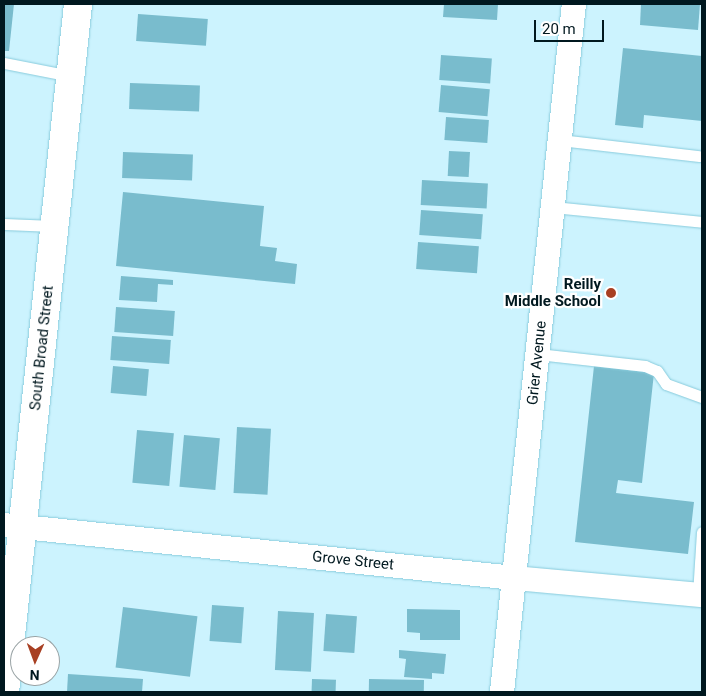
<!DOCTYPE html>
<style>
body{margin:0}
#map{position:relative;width:706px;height:696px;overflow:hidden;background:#ccf3fe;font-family:Roboto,sans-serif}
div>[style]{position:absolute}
.building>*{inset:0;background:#79bccd;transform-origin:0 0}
.roads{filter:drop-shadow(0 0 1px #88cbdc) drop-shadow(0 0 1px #88cbdc)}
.lane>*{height:11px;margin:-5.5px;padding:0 5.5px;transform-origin:5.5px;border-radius:5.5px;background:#fff}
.street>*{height:24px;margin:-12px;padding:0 12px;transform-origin:12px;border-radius:12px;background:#fff}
.secondary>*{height:28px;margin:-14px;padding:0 14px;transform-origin:14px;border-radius:14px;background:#fff}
.dots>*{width:14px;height:14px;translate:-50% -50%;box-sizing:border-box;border:2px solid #fff;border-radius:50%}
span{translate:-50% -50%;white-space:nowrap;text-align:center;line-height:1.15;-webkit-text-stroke:4.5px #fff;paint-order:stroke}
.poi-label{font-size:15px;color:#00181f;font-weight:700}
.right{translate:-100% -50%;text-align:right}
.street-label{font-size:15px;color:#00181f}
.frame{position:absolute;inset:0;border:5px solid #00181f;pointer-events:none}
.north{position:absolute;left:10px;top:636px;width:50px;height:50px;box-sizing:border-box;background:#fff;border:1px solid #99a3a5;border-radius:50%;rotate:182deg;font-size:14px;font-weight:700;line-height:20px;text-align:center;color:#00181f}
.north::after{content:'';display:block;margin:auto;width:18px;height:22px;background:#a84023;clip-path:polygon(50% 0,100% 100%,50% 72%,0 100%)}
.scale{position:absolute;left:534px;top:20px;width:70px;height:22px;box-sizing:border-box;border:2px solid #00181f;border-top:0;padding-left:6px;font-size:15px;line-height:18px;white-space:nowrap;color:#00181f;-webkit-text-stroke:4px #fff;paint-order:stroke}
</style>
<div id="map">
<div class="building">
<div style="clip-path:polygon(4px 4px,14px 4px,9px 51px,4px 51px)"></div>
<div style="clip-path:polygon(444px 4px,498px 4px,497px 20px,443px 17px)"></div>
<div style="clip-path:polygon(641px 4px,700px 4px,698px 30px,640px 25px)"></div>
<div style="left:138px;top:14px;width:70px;height:27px;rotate:4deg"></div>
<div style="clip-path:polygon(623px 48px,702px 56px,702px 121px,644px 115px,643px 128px,615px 125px)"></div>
<div style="left:441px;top:55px;width:51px;height:25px;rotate:4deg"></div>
<div style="left:130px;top:83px;width:70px;height:26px;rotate:2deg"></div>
<div style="left:441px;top:85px;width:49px;height:27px;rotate:5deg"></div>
<div style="left:446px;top:117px;width:43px;height:23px;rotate:4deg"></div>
<div style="left:449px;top:151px;width:21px;height:25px;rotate:3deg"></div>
<div style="left:123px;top:152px;width:70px;height:26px;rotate:2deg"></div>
<div style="left:422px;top:180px;width:66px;height:25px;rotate:3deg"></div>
<div style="clip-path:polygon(123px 192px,264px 206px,260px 246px,277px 248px,275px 261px,297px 264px,295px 284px,116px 266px)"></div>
<div style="left:421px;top:210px;width:62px;height:25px;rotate:4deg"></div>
<div style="left:418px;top:242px;width:61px;height:27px;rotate:4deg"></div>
<div style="clip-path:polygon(121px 276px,173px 280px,173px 285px,158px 284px,157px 302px,119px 300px)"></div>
<div style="left:116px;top:307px;width:59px;height:25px;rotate:4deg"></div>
<div style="left:112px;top:336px;width:59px;height:24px;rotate:4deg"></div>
<div style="left:113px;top:366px;width:36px;height:27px;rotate:5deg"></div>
<div style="clip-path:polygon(594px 366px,654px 373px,642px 483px,618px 480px,616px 493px,694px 502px,688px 554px,575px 542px)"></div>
<div style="left:237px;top:427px;width:34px;height:66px;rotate:3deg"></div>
<div style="left:137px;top:430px;width:37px;height:53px;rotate:5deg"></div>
<div style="left:184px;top:435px;width:36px;height:52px;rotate:5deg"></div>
<div style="left:212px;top:605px;width:32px;height:36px;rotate:4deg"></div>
<div style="left:123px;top:607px;width:75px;height:61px;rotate:7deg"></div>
<div style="clip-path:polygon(407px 609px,460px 610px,460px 640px,420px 640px,420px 633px,407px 632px)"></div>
<div style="left:278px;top:611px;width:36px;height:59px;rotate:3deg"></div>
<div style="left:326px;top:614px;width:31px;height:37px;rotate:4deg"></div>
<div style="clip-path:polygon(399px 650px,446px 654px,444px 674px,432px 673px,432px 679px,404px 677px,406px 659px,399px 658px)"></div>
<div style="clip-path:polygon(68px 674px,143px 679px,142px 692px,67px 692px)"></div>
<div style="left:312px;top:679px;width:24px;height:13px;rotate:2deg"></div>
<div style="left:369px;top:679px;width:55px;height:13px;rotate:1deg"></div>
</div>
<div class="roads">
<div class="lane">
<div style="left:4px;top:63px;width:67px;rotate:11.1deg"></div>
<div style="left:560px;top:140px;width:140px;rotate:6.6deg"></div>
<div style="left:553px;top:207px;width:150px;rotate:5.7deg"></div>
<div style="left:4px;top:224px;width:50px;rotate:2.3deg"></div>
<div style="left:538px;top:354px;width:108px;rotate:6.4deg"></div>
<div style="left:645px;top:366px;width:13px;rotate:23deg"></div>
<div style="left:657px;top:371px;width:16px;rotate:55deg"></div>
<div style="left:666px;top:384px;width:38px;rotate:20deg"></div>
<div style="left:698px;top:594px;width:62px;rotate:-86.3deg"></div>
</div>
<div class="street">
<div style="left:4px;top:525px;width:513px;rotate:5.93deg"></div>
<div style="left:514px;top:578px;width:189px;rotate:5.2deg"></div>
<div style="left:502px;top:692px;width:692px;rotate:-84.03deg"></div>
</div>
<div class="secondary">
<div style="left:5px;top:692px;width:692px;rotate:-83.94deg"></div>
</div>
</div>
<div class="dots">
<div style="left:611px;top:293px;background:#a84023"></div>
</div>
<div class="poi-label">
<span class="right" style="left:601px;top:293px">Reilly<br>Middle School</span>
</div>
<div class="street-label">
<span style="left:42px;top:348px;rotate:-84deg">South Broad Street</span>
<span style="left:537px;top:363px;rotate:-84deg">Grier Avenue</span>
<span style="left:353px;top:561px;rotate:6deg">Grove Street</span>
</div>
<div class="frame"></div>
<div class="north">N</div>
<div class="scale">20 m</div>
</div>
